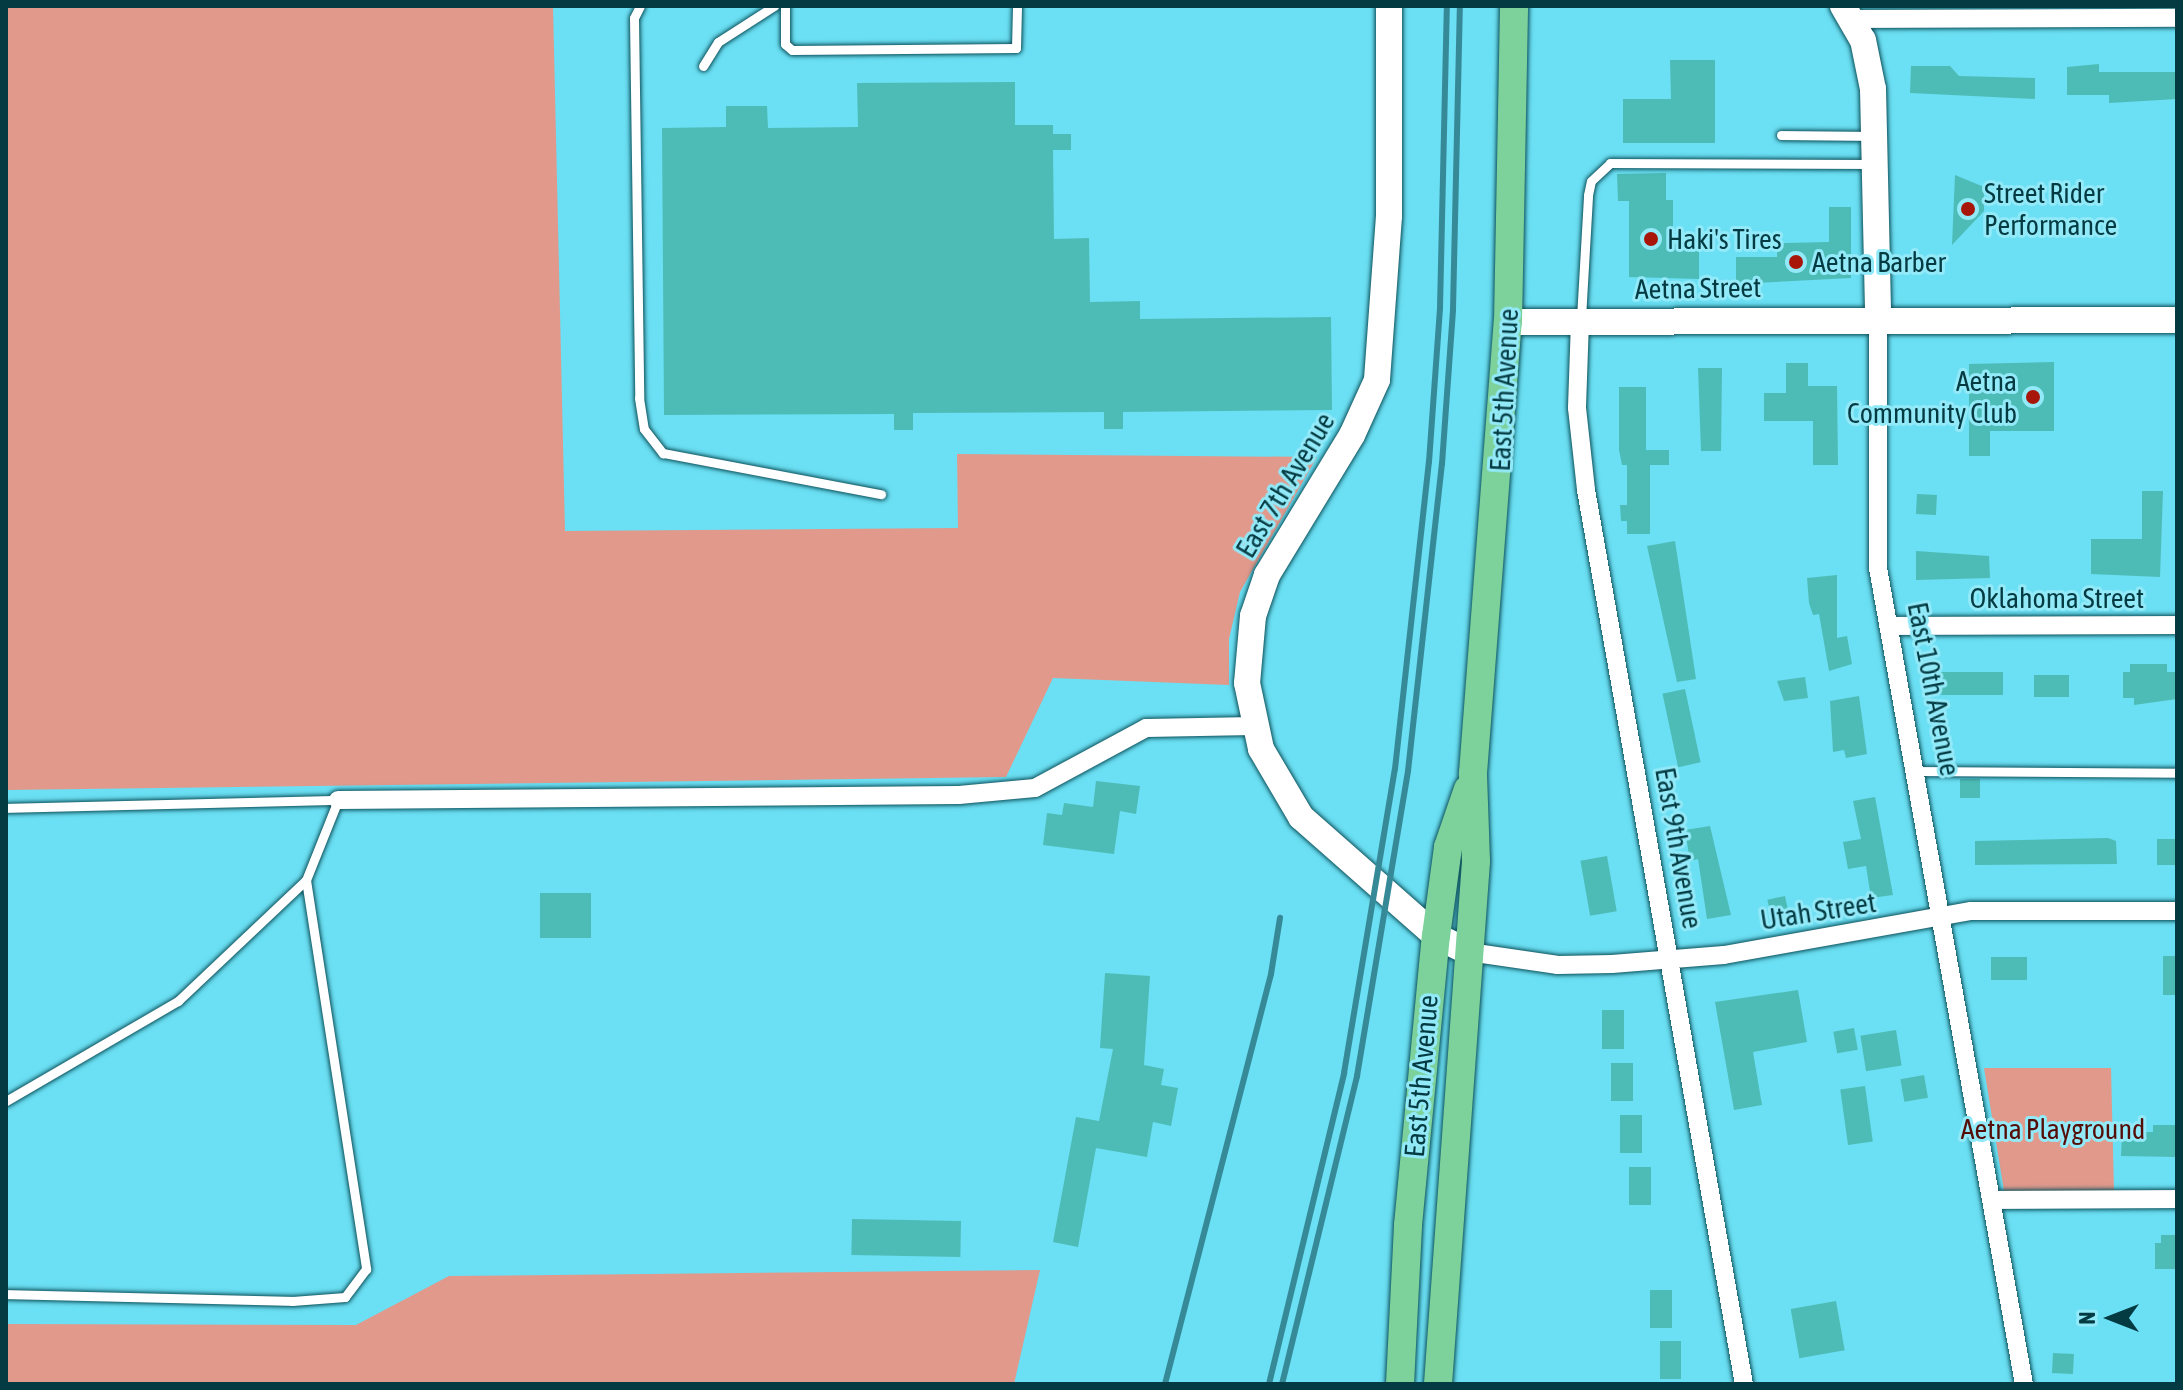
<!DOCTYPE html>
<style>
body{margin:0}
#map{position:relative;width:2183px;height:1390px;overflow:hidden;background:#6bdff3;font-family:"Asap Condensed",sans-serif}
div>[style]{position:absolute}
.green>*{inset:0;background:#e1998c}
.building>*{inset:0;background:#4ebcb6;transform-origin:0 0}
.roads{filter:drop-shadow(0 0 2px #0d515b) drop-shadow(0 0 2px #0d515b)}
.lane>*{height:9px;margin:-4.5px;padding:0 4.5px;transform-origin:4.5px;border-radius:4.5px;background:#fff}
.street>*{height:18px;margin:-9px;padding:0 9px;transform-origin:9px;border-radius:9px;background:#fff}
.secondary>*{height:26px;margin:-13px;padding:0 13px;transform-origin:13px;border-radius:13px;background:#fff}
.primary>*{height:28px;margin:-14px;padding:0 14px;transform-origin:14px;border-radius:14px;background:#7dd19b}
.rail>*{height:6px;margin:-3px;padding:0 3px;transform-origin:3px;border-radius:3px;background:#368a98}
.dots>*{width:22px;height:22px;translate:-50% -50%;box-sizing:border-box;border:4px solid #92e9f8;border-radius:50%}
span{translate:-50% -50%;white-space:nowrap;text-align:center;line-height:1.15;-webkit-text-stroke:6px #92e9f8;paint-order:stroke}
.poi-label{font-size:28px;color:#043b43}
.left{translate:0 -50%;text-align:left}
.right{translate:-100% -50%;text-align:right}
.street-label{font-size:28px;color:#043b43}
.park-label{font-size:28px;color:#550e07}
.frame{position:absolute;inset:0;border:8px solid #043b43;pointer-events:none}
.north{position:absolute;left:2071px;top:1278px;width:80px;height:80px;-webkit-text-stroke:6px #92e9f8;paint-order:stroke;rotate:270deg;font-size:22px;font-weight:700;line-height:32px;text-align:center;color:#043b43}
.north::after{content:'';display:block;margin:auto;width:28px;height:36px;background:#043b43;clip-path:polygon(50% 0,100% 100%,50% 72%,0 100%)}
</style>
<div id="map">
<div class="green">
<div style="clip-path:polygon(6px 6px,553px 6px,565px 531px,958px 528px,957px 454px,1317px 457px,1240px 592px,1229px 639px,1229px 685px,1053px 678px,1006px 777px,6px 790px)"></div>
<div style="clip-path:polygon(1984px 1068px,2111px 1068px,2114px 1191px,2004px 1191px)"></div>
<div style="clip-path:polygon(1040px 1270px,1014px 1384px,6px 1384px,6px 1324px,356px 1325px,449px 1276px)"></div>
</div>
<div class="building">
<div style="clip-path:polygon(1670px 60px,1715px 60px,1715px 143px,1623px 143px,1623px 99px,1671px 99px)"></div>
<div style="clip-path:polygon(2099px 64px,2099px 72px,2177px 72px,2177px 99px,2109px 103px,2109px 95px,2067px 95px,2067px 67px)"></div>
<div style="clip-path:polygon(1911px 66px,1950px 66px,1959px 76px,2035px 78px,2035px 99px,1910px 93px)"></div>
<div style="clip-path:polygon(1015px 82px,1015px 125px,1053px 125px,1053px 134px,1071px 134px,1071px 150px,1053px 150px,1054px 239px,1089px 238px,1090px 302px,1140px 301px,1140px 319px,1331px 317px,1332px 410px,1123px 412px,1123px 429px,1104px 429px,1104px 412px,913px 413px,913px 430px,894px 430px,894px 414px,664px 415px,662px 128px,726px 127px,726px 106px,767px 106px,768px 128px,858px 127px,857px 83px)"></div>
<div style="clip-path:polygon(1666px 173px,1666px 200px,1673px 200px,1673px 244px,1699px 244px,1699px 279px,1629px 277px,1629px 201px,1618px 201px,1617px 174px)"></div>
<div style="clip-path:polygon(1955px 175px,1984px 187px,1984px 211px,1952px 245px)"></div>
<div style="clip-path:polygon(1829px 207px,1851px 207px,1851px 278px,1736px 284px,1736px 257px,1777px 257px,1777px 244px,1785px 243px,1829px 242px)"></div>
<div style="clip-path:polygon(2054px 362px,2054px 431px,1990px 431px,1990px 456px,1969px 456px,1969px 364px)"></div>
<div style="clip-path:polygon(1786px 363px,1808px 363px,1808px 386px,1837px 386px,1838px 465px,1813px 465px,1813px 421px,1764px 421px,1764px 393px,1786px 393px)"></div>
<div style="clip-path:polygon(1698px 368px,1722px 368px,1721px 451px,1701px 451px)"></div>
<div style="clip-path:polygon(1619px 387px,1646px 387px,1646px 450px,1669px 450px,1669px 465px,1650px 465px,1650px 534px,1627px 534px,1627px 521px,1621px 521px,1620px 505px,1627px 505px,1627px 465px,1622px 465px,1619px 450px)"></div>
<div style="clip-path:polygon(2142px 491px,2163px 491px,2160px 577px,2091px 574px,2091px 539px,2142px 539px)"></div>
<div style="left:1917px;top:494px;width:20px;height:20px;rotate:3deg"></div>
<div style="clip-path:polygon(1675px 541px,1696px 679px,1677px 682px,1647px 546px)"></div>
<div style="clip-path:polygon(1916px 551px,1989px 556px,1990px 578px,1916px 580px)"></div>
<div style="clip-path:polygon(1837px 575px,1837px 638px,1847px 636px,1852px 664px,1829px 671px,1819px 614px,1813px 615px,1809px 603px,1807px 578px)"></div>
<div style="clip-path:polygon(2130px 664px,2167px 664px,2167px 672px,2177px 672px,2177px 699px,2134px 705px,2134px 698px,2123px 698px,2123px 672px,2130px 672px)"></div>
<div style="left:2003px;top:672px;width:23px;height:65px;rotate:90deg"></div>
<div style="left:2034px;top:675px;width:35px;height:22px"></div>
<div style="clip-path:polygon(1805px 677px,1808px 698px,1784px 701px,1777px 681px)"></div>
<div style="left:1685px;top:689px;width:75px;height:23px;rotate:78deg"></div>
<div style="clip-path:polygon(1859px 696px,1867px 754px,1846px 758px,1844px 750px,1833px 752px,1830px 701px)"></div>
<div style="left:1960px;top:779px;width:20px;height:19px"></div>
<div style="clip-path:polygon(1096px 781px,1140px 786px,1136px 814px,1120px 811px,1114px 854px,1043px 845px,1047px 813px,1062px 815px,1064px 803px,1093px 807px)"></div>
<div style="clip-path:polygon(1875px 797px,1893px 895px,1871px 898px,1866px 866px,1848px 869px,1843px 842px,1861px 839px,1853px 801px)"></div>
<div style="clip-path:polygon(1710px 826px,1731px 915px,1707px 919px,1698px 859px,1690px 861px,1685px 830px)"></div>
<div style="clip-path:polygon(2108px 838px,2116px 841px,2117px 864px,1975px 865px,1975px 841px)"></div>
<div style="left:2157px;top:839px;width:20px;height:26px"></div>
<div style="left:1607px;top:856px;width:56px;height:27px;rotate:80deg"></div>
<div style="left:540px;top:893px;width:51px;height:45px"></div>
<div style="left:1785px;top:896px;width:19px;height:18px;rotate:78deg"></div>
<div style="left:2163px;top:956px;width:14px;height:39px"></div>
<div style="left:1991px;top:957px;width:36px;height:23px"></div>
<div style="clip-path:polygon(1105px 973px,1150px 976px,1144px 1065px,1164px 1069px,1161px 1085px,1178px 1088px,1171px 1126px,1153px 1122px,1147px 1157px,1096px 1148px,1078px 1247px,1053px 1242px,1076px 1117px,1099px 1121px,1113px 1049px,1100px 1048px)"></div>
<div style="clip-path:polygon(1798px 990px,1807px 1042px,1753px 1052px,1762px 1105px,1734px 1110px,1715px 1002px)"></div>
<div style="left:1602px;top:1010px;width:22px;height:39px"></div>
<div style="left:1854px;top:1028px;width:22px;height:21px;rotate:80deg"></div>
<div style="left:1896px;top:1030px;width:36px;height:36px;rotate:81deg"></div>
<div style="left:1611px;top:1063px;width:22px;height:38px"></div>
<div style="left:1924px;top:1075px;width:23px;height:24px;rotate:80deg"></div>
<div style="left:1865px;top:1086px;width:56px;height:25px;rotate:82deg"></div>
<div style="left:1620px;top:1115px;width:22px;height:38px"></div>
<div style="clip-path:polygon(2153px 1125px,2177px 1125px,2177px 1157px,2121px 1156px,2122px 1132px,2153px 1132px)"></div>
<div style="left:1629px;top:1167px;width:22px;height:38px"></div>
<div style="left:852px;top:1219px;width:109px;height:36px;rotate:1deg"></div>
<div style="clip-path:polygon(2161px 1235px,2177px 1235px,2177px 1269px,2155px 1269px,2155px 1243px,2161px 1243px)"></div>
<div style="left:1650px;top:1290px;width:22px;height:38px"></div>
<div style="left:1836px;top:1301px;width:50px;height:46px;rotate:80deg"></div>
<div style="left:1681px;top:1341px;width:38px;height:21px;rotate:90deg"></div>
<div style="left:2053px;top:1353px;width:21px;height:20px;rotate:3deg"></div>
</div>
<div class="roads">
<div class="lane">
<div style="left:640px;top:6px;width:13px;rotate:117deg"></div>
<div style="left:634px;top:18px;width:380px;rotate:89.2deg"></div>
<div style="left:639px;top:398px;width:31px;rotate:81deg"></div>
<div style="left:644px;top:429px;width:31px;rotate:52deg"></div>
<div style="left:663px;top:453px;width:222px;rotate:10.7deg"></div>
<div style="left:785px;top:6px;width:38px;rotate:90deg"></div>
<div style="left:785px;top:44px;width:9px;rotate:41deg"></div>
<div style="left:792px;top:50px;width:224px;rotate:-0.5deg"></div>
<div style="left:1016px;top:48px;width:42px;rotate:-88.6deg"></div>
<div style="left:703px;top:66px;width:28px;rotate:-58deg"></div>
<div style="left:718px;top:42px;width:67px;rotate:-32.7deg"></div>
<div style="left:1781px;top:135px;width:93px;rotate:0.6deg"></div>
<div style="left:1581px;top:318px;width:123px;rotate:-86.7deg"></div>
<div style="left:1588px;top:195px;width:14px;rotate:-78deg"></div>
<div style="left:1591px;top:181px;width:26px;rotate:-43deg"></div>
<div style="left:1610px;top:163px;width:261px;rotate:0.2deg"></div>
<div style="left:1918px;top:771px;width:259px;rotate:0.4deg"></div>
<div style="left:6px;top:808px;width:332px;rotate:-1.4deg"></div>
<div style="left:338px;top:800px;width:86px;rotate:111.8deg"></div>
<div style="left:306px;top:880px;width:394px;rotate:81.2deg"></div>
<div style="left:366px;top:1269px;width:35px;rotate:127deg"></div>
<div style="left:345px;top:1297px;width:53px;rotate:175.7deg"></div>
<div style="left:292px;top:1301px;width:286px;rotate:-178.6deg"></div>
<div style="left:6px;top:1101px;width:199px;rotate:-30.2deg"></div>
<div style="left:178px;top:1001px;width:176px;rotate:-43.4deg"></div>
</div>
<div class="street">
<div style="left:1854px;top:19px;width:323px;rotate:-0.2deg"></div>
<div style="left:1878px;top:318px;width:250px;rotate:90deg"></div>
<div style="left:1878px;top:568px;width:829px;rotate:79.86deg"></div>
<div style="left:1580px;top:321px;width:87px;rotate:92deg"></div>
<div style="left:1577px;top:408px;width:82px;rotate:83.7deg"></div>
<div style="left:1586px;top:490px;width:908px;rotate:79.98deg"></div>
<div style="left:1889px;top:626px;width:288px;rotate:-0.2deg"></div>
<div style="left:338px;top:800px;width:621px;rotate:-0.46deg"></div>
<div style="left:959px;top:795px;width:76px;rotate:-5.3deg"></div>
<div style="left:1035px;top:788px;width:126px;rotate:-28.4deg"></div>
<div style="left:1146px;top:728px;width:108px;rotate:-1.1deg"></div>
<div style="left:1469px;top:952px;width:90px;rotate:8.3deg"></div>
<div style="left:1558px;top:965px;width:54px;rotate:-1.1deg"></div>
<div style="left:1612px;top:964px;width:112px;rotate:-4.6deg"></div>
<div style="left:1724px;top:955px;width:251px;rotate:-10.1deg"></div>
<div style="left:1971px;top:911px;width:206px"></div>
<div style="left:1992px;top:1200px;width:185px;rotate:-0.3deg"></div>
</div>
<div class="secondary">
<div style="left:1389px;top:6px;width:210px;rotate:90deg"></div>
<div style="left:1389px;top:216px;width:164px;rotate:94.2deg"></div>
<div style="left:1377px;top:380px;width:60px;rotate:114.4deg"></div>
<div style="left:1352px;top:435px;width:164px;rotate:121.3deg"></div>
<div style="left:1267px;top:575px;width:43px;rotate:108.9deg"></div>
<div style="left:1253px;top:616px;width:67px;rotate:95.1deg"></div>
<div style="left:1247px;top:683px;width:67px;rotate:78deg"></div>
<div style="left:1261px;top:749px;width:79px;rotate:59.5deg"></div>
<div style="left:1301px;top:817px;width:180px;rotate:41.4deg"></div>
<div style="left:1436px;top:936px;width:37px;rotate:26deg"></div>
<div style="left:1843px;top:6px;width:39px;rotate:60deg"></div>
<div style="left:1863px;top:40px;width:50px;rotate:78.5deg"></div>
<div style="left:1873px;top:89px;width:229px;rotate:88.7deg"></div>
<div style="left:1508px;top:322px;width:669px;rotate:-0.17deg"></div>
</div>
<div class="primary">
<div style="left:1400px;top:1384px;width:159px;rotate:-87.1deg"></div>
<div style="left:1408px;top:1225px;width:290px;rotate:-84.5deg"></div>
<div style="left:1436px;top:936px;width:90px;rotate:-82.3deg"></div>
<div style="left:1448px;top:847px;width:61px;rotate:-71deg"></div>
<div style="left:1438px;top:1384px;width:524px;rotate:-85.84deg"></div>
<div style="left:1476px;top:861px;width:88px;rotate:-92deg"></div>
<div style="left:1473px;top:773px;width:452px;rotate:-85.6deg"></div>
<div style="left:1508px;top:322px;width:316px;rotate:-88.9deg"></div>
</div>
</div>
<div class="rail">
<div style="left:1165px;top:1384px;width:423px;rotate:-75.5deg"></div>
<div style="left:1271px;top:974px;width:57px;rotate:-80.9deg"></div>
<div style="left:1269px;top:1384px;width:320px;rotate:-76.4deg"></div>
<div style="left:1344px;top:1073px;width:308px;rotate:-80.5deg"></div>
<div style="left:1395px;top:769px;width:309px;rotate:-83.7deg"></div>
<div style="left:1429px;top:462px;width:154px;rotate:-85.9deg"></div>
<div style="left:1440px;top:308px;width:302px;rotate:-88.7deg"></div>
<div style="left:1282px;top:1384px;width:317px;rotate:-76.3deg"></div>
<div style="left:1357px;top:1076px;width:309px;rotate:-80.5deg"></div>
<div style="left:1408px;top:771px;width:309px;rotate:-83.7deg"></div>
<div style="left:1442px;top:464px;width:155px;rotate:-85.9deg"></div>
<div style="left:1453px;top:309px;width:303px;rotate:-88.7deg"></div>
</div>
<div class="dots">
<div style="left:1968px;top:209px;background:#a81609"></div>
<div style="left:1651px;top:239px;background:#a81609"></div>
<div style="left:1796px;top:262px;background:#a81609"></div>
<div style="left:2033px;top:397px;background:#a81609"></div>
</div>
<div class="poi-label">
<span class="left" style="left:1984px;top:209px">Street Rider<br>Performance</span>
<span class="left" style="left:1667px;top:239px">Haki's Tires</span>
<span class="left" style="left:1812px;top:262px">Aetna Barber</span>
<span class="right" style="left:2017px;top:397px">Aetna<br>Community Club</span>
</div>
<div class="street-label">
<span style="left:1698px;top:288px;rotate:-1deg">Aetna Street</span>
<span style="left:1504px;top:390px;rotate:-87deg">East 5th Avenue</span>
<span style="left:1285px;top:485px;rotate:-59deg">East 7th Avenue</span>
<span style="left:2057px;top:598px">Oklahoma Street</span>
<span style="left:1934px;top:689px;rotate:79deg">East 10th Avenue</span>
<span style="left:1679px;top:848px;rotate:80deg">East 9th Avenue</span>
<span style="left:1818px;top:911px;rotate:-9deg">Utah Street</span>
<span style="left:1421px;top:1076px;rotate:-85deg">East 5th Avenue</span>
</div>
<div class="park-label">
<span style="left:2053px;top:1129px">Aetna Playground</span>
</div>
<div class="frame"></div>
<div class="north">N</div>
</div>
